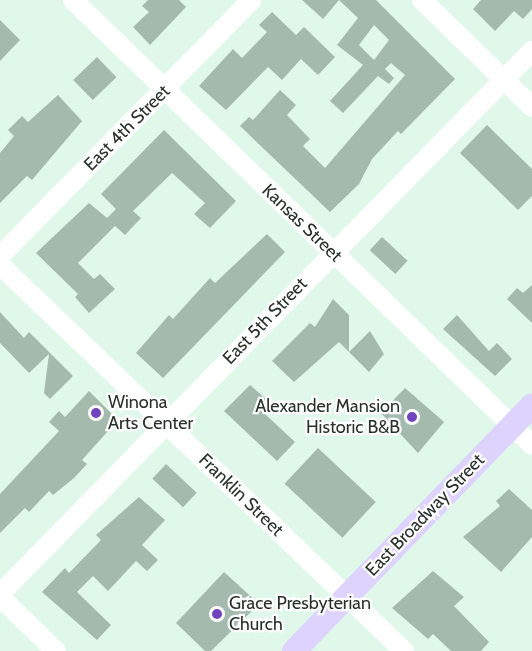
<!DOCTYPE html>
<style>
body{margin:0}
#map{position:relative;width:532px;height:651px;overflow:hidden;background:#e0f8ea;font-family:Cabin,sans-serif}
div>[style]{position:absolute}
.building>*{inset:0;background:#a4baad;transform-origin:0 0}
.minor>*{height:20px;margin:-10px;padding:0 10px;transform-origin:10px;border-radius:10px;background:#fff}
.major>*{height:24px;margin:-12px;padding:0 12px;transform-origin:12px;border-radius:12px;background:#ded3fd}
.dots>*{width:16px;height:16px;translate:-50% -50%;box-sizing:border-box;border:3px solid #fff;border-radius:50%}
span{translate:-50% -50%;white-space:nowrap;text-align:center;line-height:1.15;-webkit-text-stroke:4.5px #fff;paint-order:stroke}
.street-label{font-size:18px;color:#28312b}
.poi-label{font-size:18px;color:#28312b}
.left{translate:0 -50%;text-align:left}
.right{translate:-100% -50%;text-align:right}
</style>
<div id="map">
<div class="building">
<div style="clip-path:polygon(148px 0,179px 0,186px 7px,150px 45px,133px 27px,149px 12px,142px 6px)"></div>
<div style="clip-path:polygon(evenodd,302px 0,376px 0,455px 79px,401px 134px,398px 131px,372px 159px,359px 184px,330px 212px,240px 126px,249px 117px,253px 120px,280px 90px,296px 105px,287px 115px,310px 139px,303px 146px,325px 168px,405px 75px,391px 63px,385px 69px,394px 78px,389px 84px,378px 76px,343px 113px,330px 101px,363px 65px,337px 45px,358px 18px,339px 0,323px 19px,302px 0,374px 25px,389px 40px,374px 60px,359px 45px,374px 25px)"></div>
<div style="clip-path:polygon(481px 0,532px 0,532px 9px,523px 19px,514px 11px,495px 31px,473px 9px)"></div>
<div style="clip-path:polygon(272px 12px,296px 35px,304px 27px,335px 57px,318px 75px,301px 59px,282px 80px,268px 67px,226px 110px,199px 86px,233px 49px,242px 58px,267px 32px,259px 25px)"></div>
<div style="clip-path:polygon(0 20px,20px 40px,0 61px)"></div>
<div style="left:97px;top:57px;width:28px;height:33px;rotate:46deg"></div>
<div style="clip-path:polygon(58px 95px,82px 121px,32px 180px,27px 176px,0 203px,0 153px,14px 136px,8px 130px,22px 116px,28px 122px)"></div>
<div style="clip-path:polygon(487px 125px,532px 169px,532px 196px,518px 210px,460px 153px)"></div>
<div style="clip-path:polygon(164px 130px,236px 201px,210px 228px,194px 214px,205px 203px,172px 173px,133px 211px,141px 218px,125px 235px,115px 226px,78px 263px,94px 279px,100px 274px,115px 289px,89px 313px,75px 297px,78px 294px,36px 253px,89px 203px,107px 218px,116px 209px,101px 194px)"></div>
<div style="clip-path:polygon(267px 234px,285px 252px,163px 378px,136px 353px,169px 315px,173px 319px,210px 278px,215px 283px)"></div>
<div style="left:382px;top:237px;width:35px;height:18px;rotate:43deg"></div>
<div style="clip-path:polygon(532px 285px,532px 323px,507px 299px,517px 288px,523px 293px)"></div>
<div style="clip-path:polygon(333px 299px,349px 315px,349px 352px,339px 342px,294px 382px,272px 361px,310px 323px,315px 327px)"></div>
<div style="clip-path:polygon(0 312px,24px 338px,29px 332px,73px 376px,50px 399px,44px 393px,49px 354px,29px 373px,0 343px)"></div>
<div style="clip-path:polygon(457px 315px,489px 351px,497px 343px,512px 359px,495px 376px,443px 329px)"></div>
<div style="clip-path:polygon(370px 331px,384px 354px,369px 372px,349px 352px)"></div>
<div style="clip-path:polygon(250px 385px,273px 405px,265px 414px,295px 442px,277px 461px,224px 411px)"></div>
<div style="clip-path:polygon(405px 388px,444px 422px,418px 453px,381px 413px)"></div>
<div style="clip-path:polygon(89px 391px,118px 420px,82px 460px,87px 464px,74px 478px,53px 495px,49px 491px,29px 512px,25px 508px,0 533px,0 494px,59px 431px,49px 422px,59px 411px,65px 417px)"></div>
<div style="left:318px;top:448px;width:79px;height:49px;rotate:43deg"></div>
<div style="left:166px;top:464px;width:42px;height:20px;rotate:43deg"></div>
<div style="clip-path:polygon(509px 489px,532px 510px,532px 537px,501px 572px,463px 537px,500px 506px,496px 501px)"></div>
<div style="clip-path:polygon(139px 497px,165px 520px,142px 545px,158px 560px,147px 571px,136px 561px,108px 591px,93px 576px,77px 592px,111px 625px,97px 640px,42px 592px,65px 568px,69px 573px,101px 540px,96px 535px)"></div>
<div style="clip-path:polygon(433px 571px,464px 597px,454px 606px,489px 642px,481px 651px,451px 651px,433px 634px,428px 639px,392px 608px)"></div>
<div style="clip-path:polygon(224px 572px,259px 604px,211px 651px,205px 651px,176px 623px)"></div>
</div>
<div class="minor">
<div style="left:73px;top:0;width:639px;rotate:44.11deg"></div>
<div style="left:422px;top:0;width:153px;rotate:44.2deg"></div>
<div style="left:0;top:256px;width:359px;rotate:-45.5deg"></div>
<div style="left:0;top:265px;width:559px;rotate:43.69deg"></div>
<div style="left:0;top:594px;width:760px;rotate:-45.59deg"></div>
<div style="left:0;top:597px;width:78px;rotate:44deg"></div>
</div>
<div class="major">
<div style="left:294px;top:651px;width:342px;rotate:-45.9deg"></div>
</div>
<div class="dots">
<div style="left:96px;top:413px;background:#7145bd"></div>
<div style="left:412px;top:417px;background:#7145bd"></div>
<div style="left:217px;top:614px;background:#7145bd"></div>
</div>
<div class="street-label">
<span style="left:127px;top:128px;rotate:-45deg">East 4th Street</span>
<span style="left:302px;top:223px;rotate:44deg">Kansas Street</span>
<span style="left:265px;top:321px;rotate:-46deg">East 5th Street</span>
<span style="left:241px;top:495px;rotate:44deg">Franklin Street</span>
<span style="left:425px;top:515px;rotate:-46deg">East Broadway Street</span>
</div>
<div class="poi-label">
<span class="left" style="left:108px;top:413px">Winona<br>Arts Center</span>
<span class="right" style="left:400px;top:417px">Alexander Mansion<br>Historic B&amp;B</span>
<span class="left" style="left:229px;top:614px">Grace Presbyterian<br>Church</span>
</div>
</div>
